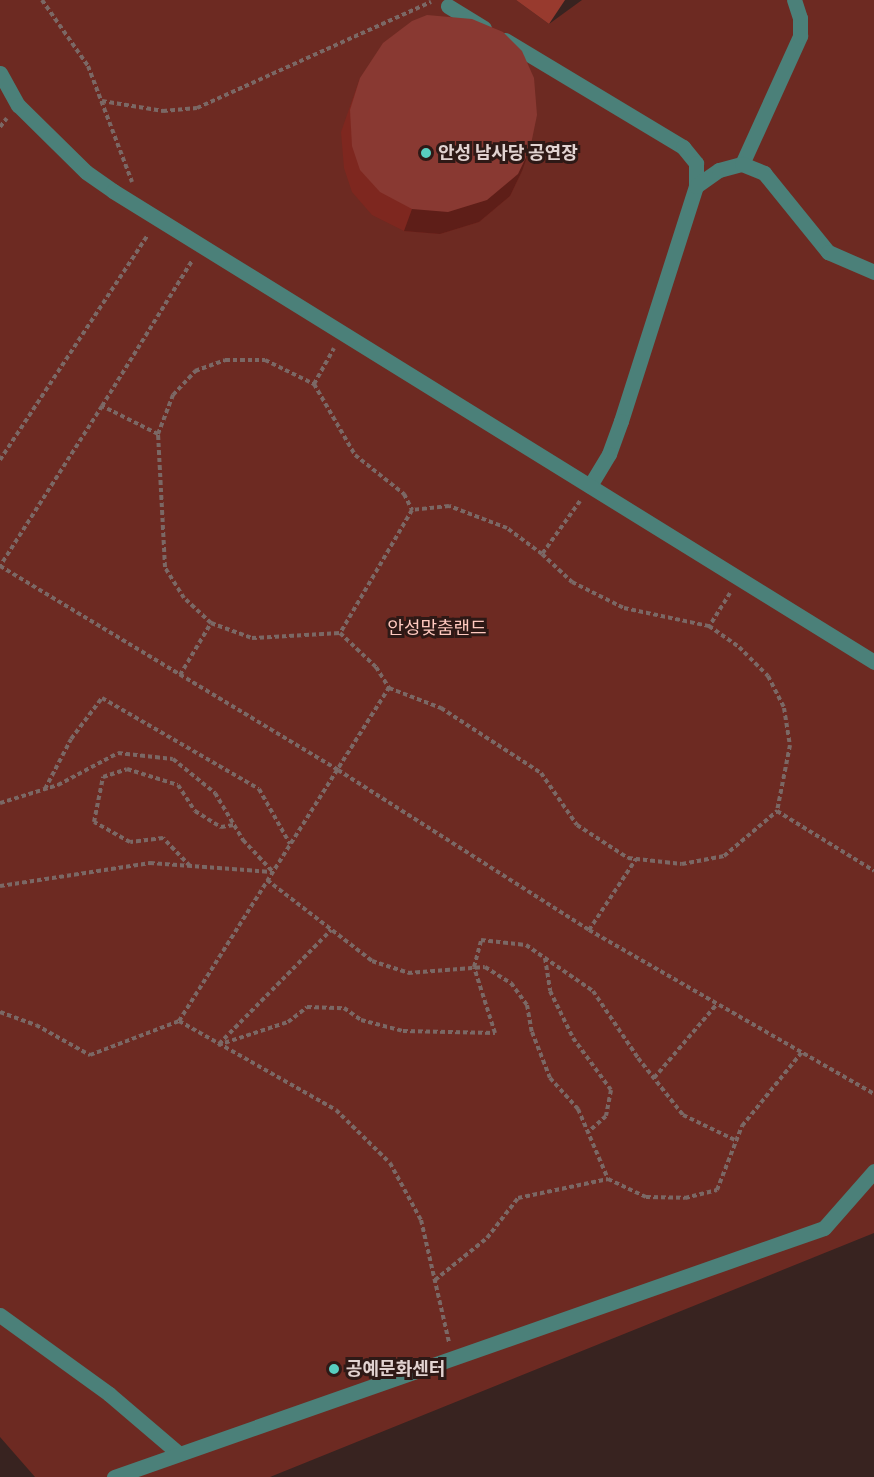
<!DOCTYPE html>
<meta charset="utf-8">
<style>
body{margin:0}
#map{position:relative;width:874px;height:1477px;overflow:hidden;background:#382320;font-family:"PT Sans Narrow","Noto Sans KR",sans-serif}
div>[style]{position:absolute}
.green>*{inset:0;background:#6d2a22}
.forest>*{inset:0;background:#983a2e}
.path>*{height:4px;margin-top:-2px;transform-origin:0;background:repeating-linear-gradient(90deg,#7b6865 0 4.5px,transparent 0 7.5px)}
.minor>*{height:15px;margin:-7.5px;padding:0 7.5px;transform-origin:7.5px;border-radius:7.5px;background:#4b8079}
.wall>*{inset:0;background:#7e271f}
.shaded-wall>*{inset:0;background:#5e1e18}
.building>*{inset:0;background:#893932}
.dots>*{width:16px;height:16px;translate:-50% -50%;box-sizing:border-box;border:3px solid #2e1916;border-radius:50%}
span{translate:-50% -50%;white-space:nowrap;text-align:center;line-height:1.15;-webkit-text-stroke:6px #2e1916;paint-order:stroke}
.poi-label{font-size:18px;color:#e2d3d1;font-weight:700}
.left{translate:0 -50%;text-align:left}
.park-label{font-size:18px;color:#ffc9bf}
</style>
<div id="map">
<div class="green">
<div style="clip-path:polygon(0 0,516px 0,549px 24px,582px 0,874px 0,874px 1233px,270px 1477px,35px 1477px,0 1437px)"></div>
</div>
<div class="forest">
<div style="clip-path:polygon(516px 0,565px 0,549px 24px)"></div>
</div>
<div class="path">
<div style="left:42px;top:0;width:80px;rotate:55.1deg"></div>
<div style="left:88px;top:66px;width:124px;rotate:69.2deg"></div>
<div style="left:102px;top:101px;width:62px;rotate:9.3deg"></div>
<div style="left:163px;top:111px;width:34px;rotate:-5deg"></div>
<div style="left:197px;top:108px;width:257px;rotate:-24.4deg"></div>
<div style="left:0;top:127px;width:11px;rotate:-52deg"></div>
<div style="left:314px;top:384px;width:82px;rotate:60deg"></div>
<div style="left:355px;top:455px;width:63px;rotate:38.5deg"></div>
<div style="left:404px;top:494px;width:18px;rotate:63deg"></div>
<div style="left:102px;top:406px;width:171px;rotate:-58.2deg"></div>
<div style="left:158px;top:434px;width:63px;rotate:-153.4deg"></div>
<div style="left:102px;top:406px;width:190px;rotate:122.5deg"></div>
<div style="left:0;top:566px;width:395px;rotate:31.1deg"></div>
<div style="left:338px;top:770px;width:298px;rotate:32.5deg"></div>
<div style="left:589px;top:930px;width:329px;rotate:29.9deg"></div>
<div style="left:0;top:460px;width:269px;rotate:-56.7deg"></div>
<div style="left:580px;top:501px;width:65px;rotate:125.6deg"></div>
<div style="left:542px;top:554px;width:41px;rotate:43deg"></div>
<div style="left:572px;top:582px;width:58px;rotate:26.6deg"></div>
<div style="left:624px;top:608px;width:87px;rotate:12deg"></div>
<div style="left:542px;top:554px;width:44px;rotate:-143.4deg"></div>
<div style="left:507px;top:528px;width:62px;rotate:-159.2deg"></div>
<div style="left:449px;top:506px;width:37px;rotate:174deg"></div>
<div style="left:412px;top:510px;width:143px;rotate:120.3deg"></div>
<div style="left:340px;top:633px;width:50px;rotate:43.4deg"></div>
<div style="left:376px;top:667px;width:25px;rotate:58deg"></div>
<div style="left:389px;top:688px;width:56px;rotate:21deg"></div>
<div style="left:441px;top:708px;width:119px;rotate:33deg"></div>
<div style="left:541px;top:773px;width:63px;rotate:55.3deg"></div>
<div style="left:577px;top:825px;width:61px;rotate:32.9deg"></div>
<div style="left:628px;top:858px;width:54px;rotate:6.3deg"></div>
<div style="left:682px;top:864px;width:43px;rotate:-10.8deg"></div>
<div style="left:724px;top:856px;width:70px;rotate:-40.3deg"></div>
<div style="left:730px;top:593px;width:39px;rotate:122deg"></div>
<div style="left:709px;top:626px;width:37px;rotate:35deg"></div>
<div style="left:739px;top:647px;width:41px;rotate:45deg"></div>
<div style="left:768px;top:676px;width:36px;rotate:63deg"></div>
<div style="left:784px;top:708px;width:37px;rotate:81deg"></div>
<div style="left:790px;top:745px;width:67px;rotate:101.1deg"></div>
<div style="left:777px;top:811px;width:114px;rotate:31.7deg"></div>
<div style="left:211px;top:623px;width:37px;rotate:-137deg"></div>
<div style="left:184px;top:598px;width:36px;rotate:-122deg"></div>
<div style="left:165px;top:567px;width:133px;rotate:-93deg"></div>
<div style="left:158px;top:434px;width:42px;rotate:-69deg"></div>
<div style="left:173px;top:395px;width:33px;rotate:-47deg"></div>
<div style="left:195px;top:371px;width:32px;rotate:-20deg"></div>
<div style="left:225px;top:360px;width:40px"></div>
<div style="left:265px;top:360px;width:55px;rotate:26.1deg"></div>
<div style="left:314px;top:384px;width:41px;rotate:-60.9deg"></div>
<div style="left:180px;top:675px;width:61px;rotate:-59.2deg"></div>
<div style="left:211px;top:623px;width:44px;rotate:20.1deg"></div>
<div style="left:252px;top:638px;width:88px;rotate:-3.3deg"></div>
<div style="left:45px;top:789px;width:56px;rotate:-62.5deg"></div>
<div style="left:71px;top:739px;width:51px;rotate:-52.9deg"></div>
<div style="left:102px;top:698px;width:181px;rotate:30.1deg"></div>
<div style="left:259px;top:789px;width:63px;rotate:60.6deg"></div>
<div style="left:0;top:803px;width:61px;rotate:-17.2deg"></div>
<div style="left:58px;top:785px;width:68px;rotate:-28.1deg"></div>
<div style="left:118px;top:753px;width:55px;rotate:6.2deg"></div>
<div style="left:173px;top:759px;width:54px;rotate:39deg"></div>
<div style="left:215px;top:793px;width:55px;rotate:59.2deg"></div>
<div style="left:243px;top:840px;width:44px;rotate:46.8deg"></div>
<div style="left:190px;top:866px;width:39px;rotate:-134deg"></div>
<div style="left:163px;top:838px;width:33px;rotate:173deg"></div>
<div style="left:130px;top:842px;width:41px;rotate:-150.9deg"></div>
<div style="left:94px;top:822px;width:46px;rotate:-78.7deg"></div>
<div style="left:103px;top:777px;width:25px;rotate:-18deg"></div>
<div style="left:127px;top:769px;width:53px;rotate:17.4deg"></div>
<div style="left:178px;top:785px;width:31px;rotate:57deg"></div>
<div style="left:195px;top:811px;width:31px;rotate:32deg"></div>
<div style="left:221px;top:827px;width:13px;rotate:-9deg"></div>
<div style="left:267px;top:880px;width:133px;rotate:37.6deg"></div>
<div style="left:372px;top:961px;width:38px;rotate:18deg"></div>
<div style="left:408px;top:973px;width:77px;rotate:-4.5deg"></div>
<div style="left:485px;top:967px;width:31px;rotate:32deg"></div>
<div style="left:511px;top:983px;width:27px;rotate:54deg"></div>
<div style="left:527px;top:1005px;width:27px;rotate:80deg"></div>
<div style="left:532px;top:1032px;width:49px;rotate:68.6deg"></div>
<div style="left:550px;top:1078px;width:42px;rotate:47.9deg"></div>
<div style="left:578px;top:1109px;width:76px;rotate:66.8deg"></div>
<div style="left:608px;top:1179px;width:42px;rotate:25.3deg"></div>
<div style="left:646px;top:1197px;width:39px;rotate:1deg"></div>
<div style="left:685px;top:1198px;width:33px;rotate:-14deg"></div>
<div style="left:717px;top:1190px;width:69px;rotate:-68.7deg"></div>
<div style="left:742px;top:1126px;width:95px;rotate:-51deg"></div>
<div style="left:0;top:886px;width:152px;rotate:-8.7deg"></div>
<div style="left:150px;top:863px;width:122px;rotate:4.2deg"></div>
<div style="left:589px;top:930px;width:85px;rotate:-56.5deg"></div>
<div style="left:545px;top:958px;width:33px;rotate:81deg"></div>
<div style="left:550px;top:991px;width:52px;rotate:63.9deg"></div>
<div style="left:573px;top:1038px;width:64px;rotate:53.8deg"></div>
<div style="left:611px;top:1090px;width:26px;rotate:101deg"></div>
<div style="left:606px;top:1116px;width:24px;rotate:138deg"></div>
<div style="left:0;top:1012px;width:38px;rotate:20deg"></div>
<div style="left:36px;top:1025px;width:62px;rotate:29.1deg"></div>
<div style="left:90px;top:1055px;width:95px;rotate:-20.9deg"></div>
<div style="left:179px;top:1021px;width:394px;rotate:-57.8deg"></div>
<div style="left:179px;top:1021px;width:180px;rotate:29.5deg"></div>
<div style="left:336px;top:1110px;width:76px;rotate:44.5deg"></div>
<div style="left:390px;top:1163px;width:65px;rotate:61.5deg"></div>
<div style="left:421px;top:1220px;width:125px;rotate:77.1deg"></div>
<div style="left:219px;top:1044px;width:160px;rotate:-45.5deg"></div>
<div style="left:218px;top:1045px;width:74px;rotate:-18.2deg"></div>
<div style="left:288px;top:1022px;width:24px;rotate:-38deg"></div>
<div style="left:307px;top:1007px;width:37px;rotate:2deg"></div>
<div style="left:344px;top:1008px;width:21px;rotate:35deg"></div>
<div style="left:361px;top:1020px;width:43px;rotate:14.7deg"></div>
<div style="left:403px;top:1031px;width:92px;rotate:1.2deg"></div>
<div style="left:495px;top:1033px;width:69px;rotate:-107.7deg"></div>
<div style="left:474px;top:967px;width:28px;rotate:-75deg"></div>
<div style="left:481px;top:940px;width:45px;rotate:6.3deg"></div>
<div style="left:526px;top:945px;width:81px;rotate:34.5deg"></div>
<div style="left:593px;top:991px;width:81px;rotate:56.1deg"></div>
<div style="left:638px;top:1058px;width:73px;rotate:51.7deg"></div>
<div style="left:683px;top:1115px;width:60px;rotate:25.7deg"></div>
<div style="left:654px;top:1078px;width:97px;rotate:-49.6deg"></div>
<div style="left:435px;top:1280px;width:67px;rotate:-38.9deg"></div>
<div style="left:487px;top:1238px;width:51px;rotate:-52.2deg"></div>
<div style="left:518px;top:1198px;width:92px;rotate:-11.9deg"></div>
</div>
<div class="minor">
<div style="left:448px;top:6px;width:42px;rotate:31.4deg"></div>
<div style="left:505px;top:40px;width:208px;rotate:31deg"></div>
<div style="left:683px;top:147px;width:21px;rotate:51deg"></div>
<div style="left:696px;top:163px;width:23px;rotate:90deg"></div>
<div style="left:696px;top:186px;width:247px;rotate:107.7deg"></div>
<div style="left:621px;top:421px;width:35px;rotate:110deg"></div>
<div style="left:609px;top:454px;width:37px;rotate:121deg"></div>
<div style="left:0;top:73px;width:37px;rotate:61deg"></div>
<div style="left:18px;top:105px;width:95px;rotate:44.6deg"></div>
<div style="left:86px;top:172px;width:33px;rotate:35deg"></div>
<div style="left:113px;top:191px;width:895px;rotate:31.75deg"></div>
<div style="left:742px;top:164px;width:141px;rotate:-65.6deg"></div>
<div style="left:800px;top:36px;width:18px;rotate:-90deg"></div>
<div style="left:800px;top:18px;width:19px;rotate:-108deg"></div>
<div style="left:696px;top:186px;width:28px;rotate:-35deg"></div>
<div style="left:719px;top:170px;width:24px;rotate:-15deg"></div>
<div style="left:742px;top:164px;width:24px;rotate:22deg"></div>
<div style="left:764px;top:173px;width:102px;rotate:51deg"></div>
<div style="left:828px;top:252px;width:50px;rotate:23.5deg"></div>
<div style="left:0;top:1315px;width:135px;rotate:35.9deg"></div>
<div style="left:109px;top:1394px;width:89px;rotate:40.5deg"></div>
<div style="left:114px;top:1477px;width:752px;rotate:-19.33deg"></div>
<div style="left:824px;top:1228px;width:76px;rotate:-48.7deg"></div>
</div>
<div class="wall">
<div style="clip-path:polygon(360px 78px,522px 171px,510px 196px,479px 222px,440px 234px,404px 231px,372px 215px,352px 192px,344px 168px,341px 132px)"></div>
</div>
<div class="shaded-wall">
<div style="clip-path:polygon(530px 149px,522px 171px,510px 196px,479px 222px,440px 234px,404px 231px,412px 209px)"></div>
</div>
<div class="building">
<div style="clip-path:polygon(427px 15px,472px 19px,503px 32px,522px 51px,534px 78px,537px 115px,530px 149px,518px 174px,487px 200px,448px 212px,412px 209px,380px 192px,360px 170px,352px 146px,350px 110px,360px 78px,383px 43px,412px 21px)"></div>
</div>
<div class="dots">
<div style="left:426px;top:153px;background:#58cec0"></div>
<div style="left:334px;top:1369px;background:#58cec0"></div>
</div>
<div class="poi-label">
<span class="left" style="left:438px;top:153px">안성 남사당 공연장</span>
<span class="left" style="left:346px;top:1369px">공예문화센터</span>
</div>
<div class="park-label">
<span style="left:437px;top:628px">안성맞춤랜드</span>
</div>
</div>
